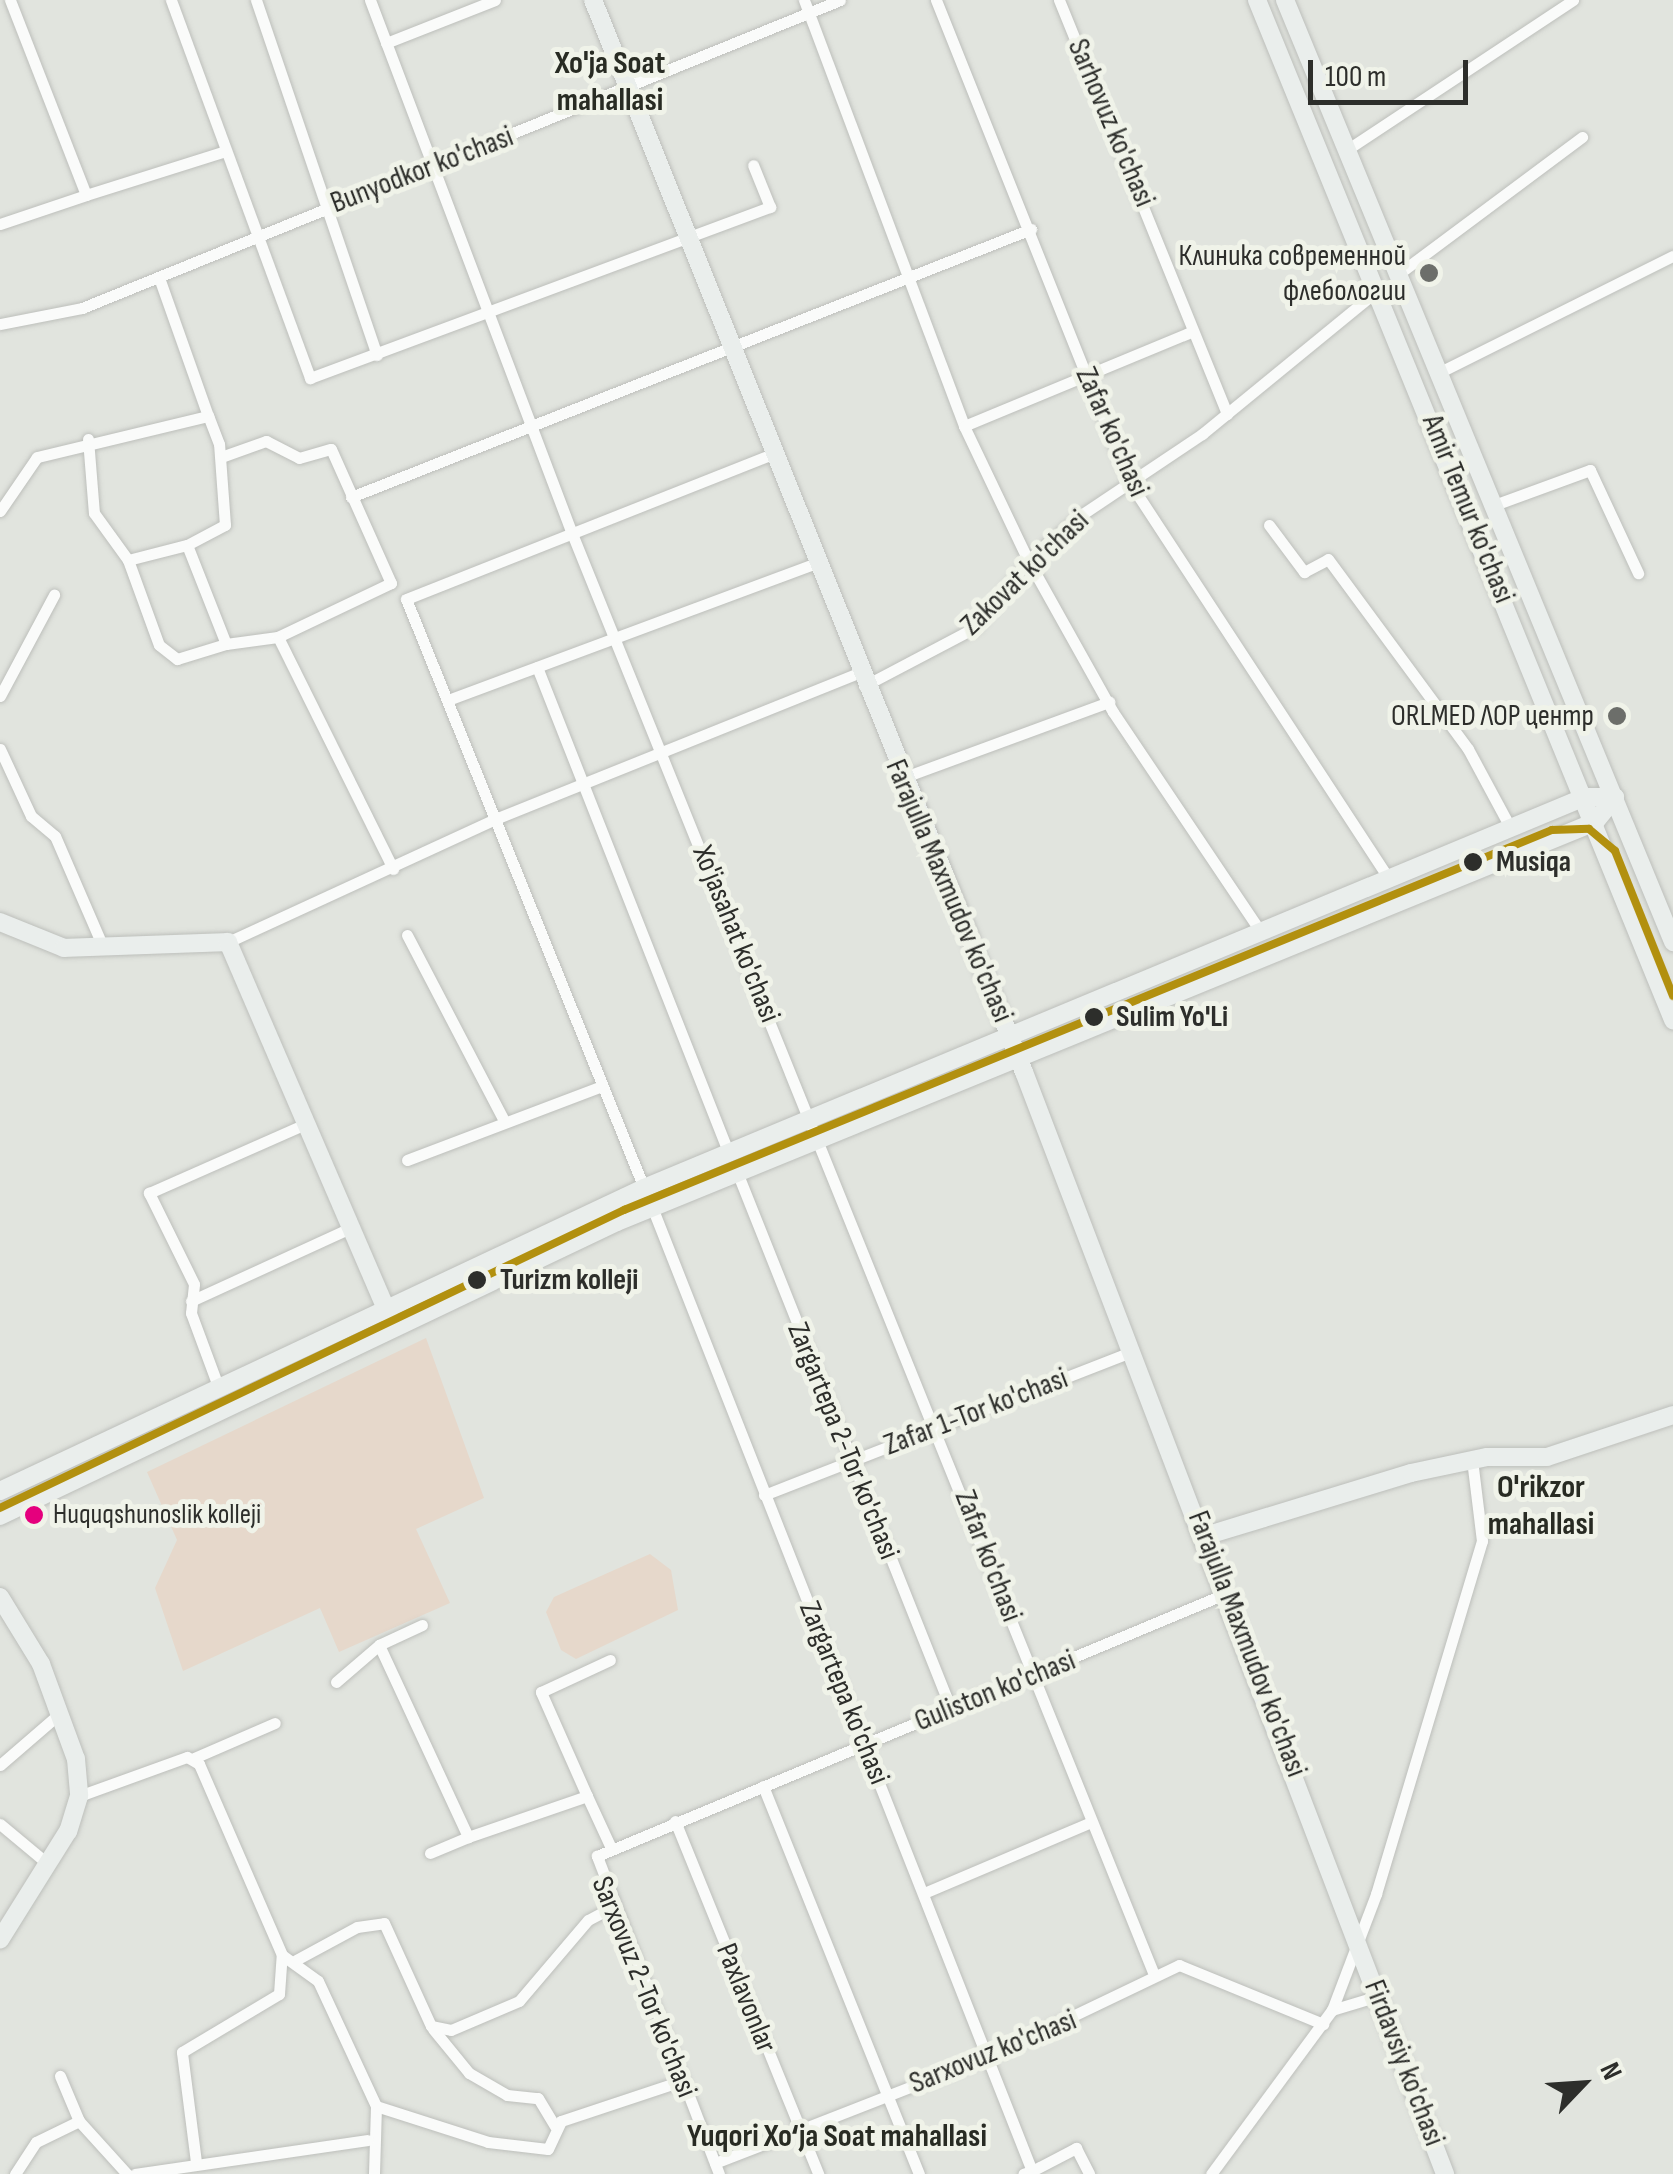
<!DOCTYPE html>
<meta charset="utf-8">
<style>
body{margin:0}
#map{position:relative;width:1673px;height:2174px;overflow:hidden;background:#e1e4de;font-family:"Sofia Sans Condensed",sans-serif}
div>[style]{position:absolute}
.green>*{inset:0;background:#e6d8cb}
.roads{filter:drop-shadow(0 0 2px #bdbfbb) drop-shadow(0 0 2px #bdbfbb)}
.street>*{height:11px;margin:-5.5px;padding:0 5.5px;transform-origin:5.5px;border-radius:5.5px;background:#fafbfa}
.secondary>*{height:18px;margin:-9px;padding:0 9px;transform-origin:9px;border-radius:9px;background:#eaeeec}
.tram-1>*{height:8px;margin:-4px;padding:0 4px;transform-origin:4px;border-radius:4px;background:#b2900f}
.dots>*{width:28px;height:28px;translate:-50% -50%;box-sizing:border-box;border:5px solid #f0f3e9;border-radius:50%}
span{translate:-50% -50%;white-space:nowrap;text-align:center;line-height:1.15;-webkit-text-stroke:10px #f0f3e9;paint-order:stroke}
.bus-label{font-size:28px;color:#2d2e2b}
.left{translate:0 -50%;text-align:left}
.street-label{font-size:30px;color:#2d2e2b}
.poi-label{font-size:30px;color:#2d2e2b}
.right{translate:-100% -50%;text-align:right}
.stop-label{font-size:30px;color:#2d2e2b;font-weight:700}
.neighbourhood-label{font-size:32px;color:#282b23;font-weight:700}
.north{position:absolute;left:1533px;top:2034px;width:100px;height:100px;-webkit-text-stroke:8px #f0f3e9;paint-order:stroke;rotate:65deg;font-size:28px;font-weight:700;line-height:40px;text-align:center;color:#2d2e2b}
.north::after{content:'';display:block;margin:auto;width:35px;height:45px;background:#2d2e2b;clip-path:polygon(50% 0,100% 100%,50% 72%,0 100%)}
.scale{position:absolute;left:1308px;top:60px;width:160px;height:45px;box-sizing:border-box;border:5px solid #2d2e2b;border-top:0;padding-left:12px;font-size:30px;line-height:35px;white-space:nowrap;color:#2d2e2b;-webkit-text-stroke:8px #f0f3e9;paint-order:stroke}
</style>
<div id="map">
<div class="green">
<div style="clip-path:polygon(426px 1338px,484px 1498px,416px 1529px,450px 1603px,339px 1652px,320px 1608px,183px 1671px,155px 1588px,177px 1540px,147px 1472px)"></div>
<div style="clip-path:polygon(650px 1554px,671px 1570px,678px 1610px,576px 1659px,561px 1650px,546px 1612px,554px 1597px)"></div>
</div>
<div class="roads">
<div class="street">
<div style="left:10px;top:0;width:209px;rotate:68.7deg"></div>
<div style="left:86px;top:195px;width:143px;rotate:-17.5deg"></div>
<div style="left:171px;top:0;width:403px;rotate:69.8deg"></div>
<div style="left:310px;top:378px;width:491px;rotate:-20.4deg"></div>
<div style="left:770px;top:207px;width:45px;rotate:-112deg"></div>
<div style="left:256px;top:0;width:375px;rotate:71.2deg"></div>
<div style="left:370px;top:0;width:568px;rotate:69.27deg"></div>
<div style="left:571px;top:531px;width:1557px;rotate:68.01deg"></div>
<div style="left:804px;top:0;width:455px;rotate:69.4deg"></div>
<div style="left:964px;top:426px;width:148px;rotate:64.5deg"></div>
<div style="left:1028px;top:560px;width:174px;rotate:60.8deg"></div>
<div style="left:1113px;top:712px;width:265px;rotate:56.1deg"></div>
<div style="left:936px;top:0;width:517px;rotate:68.2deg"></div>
<div style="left:1128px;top:480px;width:477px;rotate:56.8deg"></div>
<div style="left:1059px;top:0;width:447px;rotate:67.9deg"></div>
<div style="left:386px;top:43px;width:117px;rotate:-21.5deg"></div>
<div style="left:1348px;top:149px;width:270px;rotate:-33.5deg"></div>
<div style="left:0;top:224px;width:91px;rotate:-18.6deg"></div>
<div style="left:1401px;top:272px;width:226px;rotate:-36.7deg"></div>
<div style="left:0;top:324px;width:84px;rotate:-11deg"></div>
<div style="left:82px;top:308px;width:818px;rotate:-22.11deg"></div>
<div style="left:1442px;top:371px;width:258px;rotate:-26.5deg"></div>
<div style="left:964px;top:426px;width:246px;rotate:-22.5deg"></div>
<div style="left:88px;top:439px;width:74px;rotate:85.4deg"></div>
<div style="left:94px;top:513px;width:58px;rotate:54.1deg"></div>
<div style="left:128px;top:560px;width:90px;rotate:70deg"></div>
<div style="left:159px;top:645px;width:23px;rotate:38deg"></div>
<div style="left:177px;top:659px;width:51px;rotate:-17deg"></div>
<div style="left:226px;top:644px;width:106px;rotate:-111.5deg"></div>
<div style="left:187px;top:545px;width:43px;rotate:-27.8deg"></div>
<div style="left:225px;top:525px;width:81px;rotate:-94.2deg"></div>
<div style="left:219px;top:444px;width:30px;rotate:-111deg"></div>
<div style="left:221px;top:457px;width:48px;rotate:-19.6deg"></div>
<div style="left:266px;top:441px;width:37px;rotate:27deg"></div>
<div style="left:299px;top:458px;width:33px;rotate:-16deg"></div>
<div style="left:331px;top:449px;width:147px;rotate:65.9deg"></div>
<div style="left:391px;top:583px;width:125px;rotate:154.5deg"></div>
<div style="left:351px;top:497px;width:731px;rotate:-21.51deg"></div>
<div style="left:1497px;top:504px;width:99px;rotate:-20.1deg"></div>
<div style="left:1590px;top:470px;width:114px;rotate:65deg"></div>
<div style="left:0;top:511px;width:65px;rotate:-55.6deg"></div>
<div style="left:37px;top:457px;width:176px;rotate:-13.5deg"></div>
<div style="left:208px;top:416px;width:146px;rotate:-109.5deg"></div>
<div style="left:1269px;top:525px;width:59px;rotate:53.3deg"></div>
<div style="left:1304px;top:572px;width:27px;rotate:-28deg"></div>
<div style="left:1328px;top:559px;width:236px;rotate:53.6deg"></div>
<div style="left:1468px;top:749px;width:89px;rotate:61.7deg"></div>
<div style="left:128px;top:560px;width:61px;rotate:-14.3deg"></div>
<div style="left:226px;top:644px;width:52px;rotate:-7.7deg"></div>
<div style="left:278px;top:637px;width:259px;rotate:63.6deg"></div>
<div style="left:537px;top:667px;width:523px;rotate:68.48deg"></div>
<div style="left:864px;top:686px;width:127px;rotate:-27.8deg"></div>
<div style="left:976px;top:627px;width:85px;rotate:-52.2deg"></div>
<div style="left:1028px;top:560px;width:70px;rotate:-40.3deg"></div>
<div style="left:1081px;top:515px;width:146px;rotate:-33.8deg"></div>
<div style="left:1202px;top:434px;width:229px;rotate:-39.3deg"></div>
<div style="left:0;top:696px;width:115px;rotate:-61.9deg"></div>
<div style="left:448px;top:700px;width:390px;rotate:-20.4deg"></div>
<div style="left:0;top:749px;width:74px;rotate:65.2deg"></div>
<div style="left:31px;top:816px;width:31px;rotate:40deg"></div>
<div style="left:55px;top:836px;width:123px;rotate:66.6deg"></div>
<div style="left:902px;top:778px;width:221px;rotate:-20.2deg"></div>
<div style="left:407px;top:935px;width:208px;rotate:62.4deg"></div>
<div style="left:228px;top:942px;width:294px;rotate:-24.7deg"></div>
<div style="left:495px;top:819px;width:392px;rotate:-21.9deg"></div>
<div style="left:407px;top:1160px;width:209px;rotate:-20.8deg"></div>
<div style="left:737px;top:1172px;width:578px;rotate:68.27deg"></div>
<div style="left:644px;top:1188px;width:635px;rotate:-112deg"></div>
<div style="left:406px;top:599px;width:391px;rotate:-21.6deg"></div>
<div style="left:652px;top:1207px;width:1036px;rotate:68.49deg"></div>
<div style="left:1032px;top:2171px;width:9px;rotate:162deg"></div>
<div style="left:191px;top:1301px;width:178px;rotate:-24.6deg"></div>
<div style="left:218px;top:1386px;width:78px;rotate:-110.3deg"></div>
<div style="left:191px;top:1313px;width:29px;rotate:-84deg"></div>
<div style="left:194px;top:1284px;width:102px;rotate:-116.3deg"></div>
<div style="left:149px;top:1193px;width:174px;rotate:-23.8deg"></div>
<div style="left:764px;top:1495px;width:396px;rotate:-21.3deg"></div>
<div style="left:422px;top:1625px;width:47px;rotate:155.1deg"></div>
<div style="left:379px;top:1645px;width:212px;rotate:65.1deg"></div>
<div style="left:468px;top:1837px;width:126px;rotate:-19deg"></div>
<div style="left:587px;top:1796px;width:57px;rotate:65.2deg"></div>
<div style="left:336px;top:1682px;width:57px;rotate:-40.7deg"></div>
<div style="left:194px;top:1758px;width:88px;rotate:-23.4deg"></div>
<div style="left:0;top:1765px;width:78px;rotate:-40.8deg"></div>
<div style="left:763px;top:1786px;width:418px;rotate:68.1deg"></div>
<div style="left:79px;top:1796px;width:115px;rotate:-19.9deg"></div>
<div style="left:187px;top:1757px;width:14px;rotate:30deg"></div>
<div style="left:199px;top:1764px;width:208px;rotate:66.5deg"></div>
<div style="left:282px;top:1955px;width:44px;rotate:35.8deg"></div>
<div style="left:318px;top:1981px;width:138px;rotate:65.1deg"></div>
<div style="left:376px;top:2106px;width:68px;rotate:91.7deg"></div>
<div style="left:587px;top:1796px;width:114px;rotate:-113.9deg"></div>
<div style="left:541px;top:1692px;width:76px;rotate:-24.9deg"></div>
<div style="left:675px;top:1821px;width:381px;rotate:67.9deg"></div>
<div style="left:0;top:1824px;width:62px;rotate:39.8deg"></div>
<div style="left:430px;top:1853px;width:41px;rotate:-22.8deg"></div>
<div style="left:924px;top:1893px;width:181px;rotate:-23deg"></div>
<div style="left:296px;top:1960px;width:69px;rotate:-28.4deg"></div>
<div style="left:357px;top:1927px;width:27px;rotate:-8deg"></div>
<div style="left:384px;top:1923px;width:113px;rotate:65.5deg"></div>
<div style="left:431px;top:2026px;width:20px;rotate:11deg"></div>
<div style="left:451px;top:2030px;width:74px;rotate:-23.1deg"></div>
<div style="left:519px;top:2001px;width:106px;rotate:-49.6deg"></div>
<div style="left:588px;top:1920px;width:26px;rotate:-28deg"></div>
<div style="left:1332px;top:2010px;width:48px;rotate:-16.9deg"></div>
<div style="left:433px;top:2029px;width:57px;rotate:50.7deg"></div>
<div style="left:469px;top:2073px;width:44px;rotate:30.1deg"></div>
<div style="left:507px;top:2095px;width:31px;rotate:6deg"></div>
<div style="left:538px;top:2098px;width:33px;rotate:59deg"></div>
<div style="left:376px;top:2106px;width:118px;rotate:17.8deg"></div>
<div style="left:488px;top:2142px;width:60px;rotate:6.7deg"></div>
<div style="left:548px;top:2149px;width:31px;rotate:-65deg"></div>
<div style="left:561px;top:2121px;width:126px;rotate:-18.4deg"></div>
<div style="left:79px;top:2121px;width:72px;rotate:47.8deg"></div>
<div style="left:196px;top:2162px;width:111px;rotate:-97.3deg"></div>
<div style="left:182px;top:2052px;width:113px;rotate:-30.9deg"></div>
<div style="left:279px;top:1994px;width:39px;rotate:-86deg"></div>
<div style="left:715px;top:2163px;width:292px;rotate:-21.3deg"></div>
<div style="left:987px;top:2057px;width:213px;rotate:-25.6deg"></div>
<div style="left:1179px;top:1965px;width:156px;rotate:22.3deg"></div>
<div style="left:1032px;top:2171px;width:50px;rotate:-27.6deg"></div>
<div style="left:1076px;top:2148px;width:29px;rotate:63deg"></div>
<div style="left:15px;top:2174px;width:38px;rotate:-57deg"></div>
<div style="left:36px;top:2142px;width:48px;rotate:-26deg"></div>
<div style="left:79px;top:2121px;width:49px;rotate:-112.9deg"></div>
<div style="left:135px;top:2174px;width:235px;rotate:-8.3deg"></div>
<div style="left:719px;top:2174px;width:341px;rotate:-111deg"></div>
<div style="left:597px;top:1856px;width:683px;rotate:-22.66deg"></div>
<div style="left:1211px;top:2174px;width:204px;rotate:-53.6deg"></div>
<div style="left:1332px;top:2010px;width:124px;rotate:-69.2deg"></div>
<div style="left:1376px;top:1894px;width:369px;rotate:-73.3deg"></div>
<div style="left:1482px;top:1541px;width:82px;rotate:-97deg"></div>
</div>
<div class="secondary">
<div style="left:593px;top:0;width:1155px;rotate:68.1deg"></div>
<div style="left:1024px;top:1072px;width:1180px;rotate:69.09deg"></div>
<div style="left:1257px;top:0;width:1102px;rotate:67.81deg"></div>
<div style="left:1285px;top:0;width:1019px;rotate:67.61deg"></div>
<div style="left:0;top:922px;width:69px;rotate:22.1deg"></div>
<div style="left:64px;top:948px;width:164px;rotate:-2.1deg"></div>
<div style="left:228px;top:942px;width:407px;rotate:66.7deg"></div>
<div style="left:0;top:1491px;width:712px;rotate:-25.2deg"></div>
<div style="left:644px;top:1188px;width:1019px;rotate:-22.56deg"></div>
<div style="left:1585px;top:797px;width:30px"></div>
<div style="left:0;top:1516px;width:683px;rotate:-25.48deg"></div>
<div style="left:617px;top:1222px;width:1057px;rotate:-22.24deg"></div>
<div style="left:1595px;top:822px;width:32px;rotate:-51deg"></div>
<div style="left:1205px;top:1536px;width:215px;rotate:-17deg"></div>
<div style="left:1411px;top:1473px;width:78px;rotate:-11.9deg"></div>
<div style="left:1487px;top:1457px;width:60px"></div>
<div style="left:1547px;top:1457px;width:133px;rotate:-18.4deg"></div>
<div style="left:0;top:1597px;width:79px;rotate:58.5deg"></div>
<div style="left:41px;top:1664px;width:101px;rotate:69.8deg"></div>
<div style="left:76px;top:1759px;width:37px;rotate:85deg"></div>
<div style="left:79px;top:1796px;width:37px;rotate:107deg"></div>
<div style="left:68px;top:1831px;width:128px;rotate:122deg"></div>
</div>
</div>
<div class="tram-1">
<div style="left:0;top:1508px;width:692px;rotate:-25.53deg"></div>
<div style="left:624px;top:1210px;width:1003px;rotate:-22.27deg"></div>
<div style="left:1552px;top:830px;width:37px;rotate:-2deg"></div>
<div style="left:1589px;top:829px;width:34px;rotate:40deg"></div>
<div style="left:1615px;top:851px;width:156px;rotate:68.2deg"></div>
</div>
<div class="dots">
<div style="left:1429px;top:273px;background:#6c6e6a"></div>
<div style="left:1617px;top:716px;background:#6c6e6a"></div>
<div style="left:1473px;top:862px;background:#2d2e2b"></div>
<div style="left:1094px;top:1017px;background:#2d2e2b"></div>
<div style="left:477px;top:1280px;background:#2d2e2b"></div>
<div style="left:34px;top:1515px;background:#e5007d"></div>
</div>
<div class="bus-label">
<span class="left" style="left:53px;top:1515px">Huquqshunoslik kolleji</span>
</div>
<div class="street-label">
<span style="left:1111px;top:123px;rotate:67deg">Sarhovuz ko'chasi</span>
<span style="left:422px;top:170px;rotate:-21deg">Bunyodkor ko'chasi</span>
<span style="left:1112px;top:432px;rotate:66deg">Zafar ko'chasi</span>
<span style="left:1468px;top:509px;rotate:68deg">Amir Temur ko'chasi</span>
<span style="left:1025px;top:573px;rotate:-44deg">Zakovat ko'chasi</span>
<span style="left:949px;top:891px;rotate:67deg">Farajulla Maxmudov ko'chasi</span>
<span style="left:736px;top:934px;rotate:68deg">Xo'jasahat ko'chasi</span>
<span style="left:976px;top:1412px;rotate:-21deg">Zafar 1-Tor ko'chasi</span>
<span style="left:843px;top:1441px;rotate:68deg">Zargartepa 2-Tor ko'chasi</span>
<span style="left:988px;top:1556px;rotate:69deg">Zafar ko'chasi</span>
<span style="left:1247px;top:1644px;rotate:69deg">Farajulla Maxmudov ko'chasi</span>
<span style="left:995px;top:1691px;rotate:-22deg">Guliston ko'chasi</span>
<span style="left:844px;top:1693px;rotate:68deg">Zargartepa ko'chasi</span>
<span style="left:644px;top:1987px;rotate:68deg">Sarxovuz 2-Tor ko'chasi</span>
<span style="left:746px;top:1998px;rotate:68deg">Paxlavonlar</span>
<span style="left:993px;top:2052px;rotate:-22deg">Sarxovuz ko'chasi</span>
<span style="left:1404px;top:2063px;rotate:69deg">Firdavsiy ko'chasi</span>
</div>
<div class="poi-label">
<span class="right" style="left:1406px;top:273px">Клиника современной<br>флебологии</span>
<span class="right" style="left:1594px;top:716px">ORLMED ЛОР центр</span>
</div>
<div class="stop-label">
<span class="left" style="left:1496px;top:862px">Musiqa</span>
<span class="left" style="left:1116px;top:1017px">Sulim Yo'Li</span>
<span class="left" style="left:500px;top:1280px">Turizm kolleji</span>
</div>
<div class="neighbourhood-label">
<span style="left:610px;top:83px">Xo'ja Soat<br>mahallasi</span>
<span style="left:1541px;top:1507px">O'rikzor<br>mahallasi</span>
<span style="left:837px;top:2137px">Yuqori Xo‘ja Soat mahallasi</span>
</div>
<div class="north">N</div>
<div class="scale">100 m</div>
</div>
